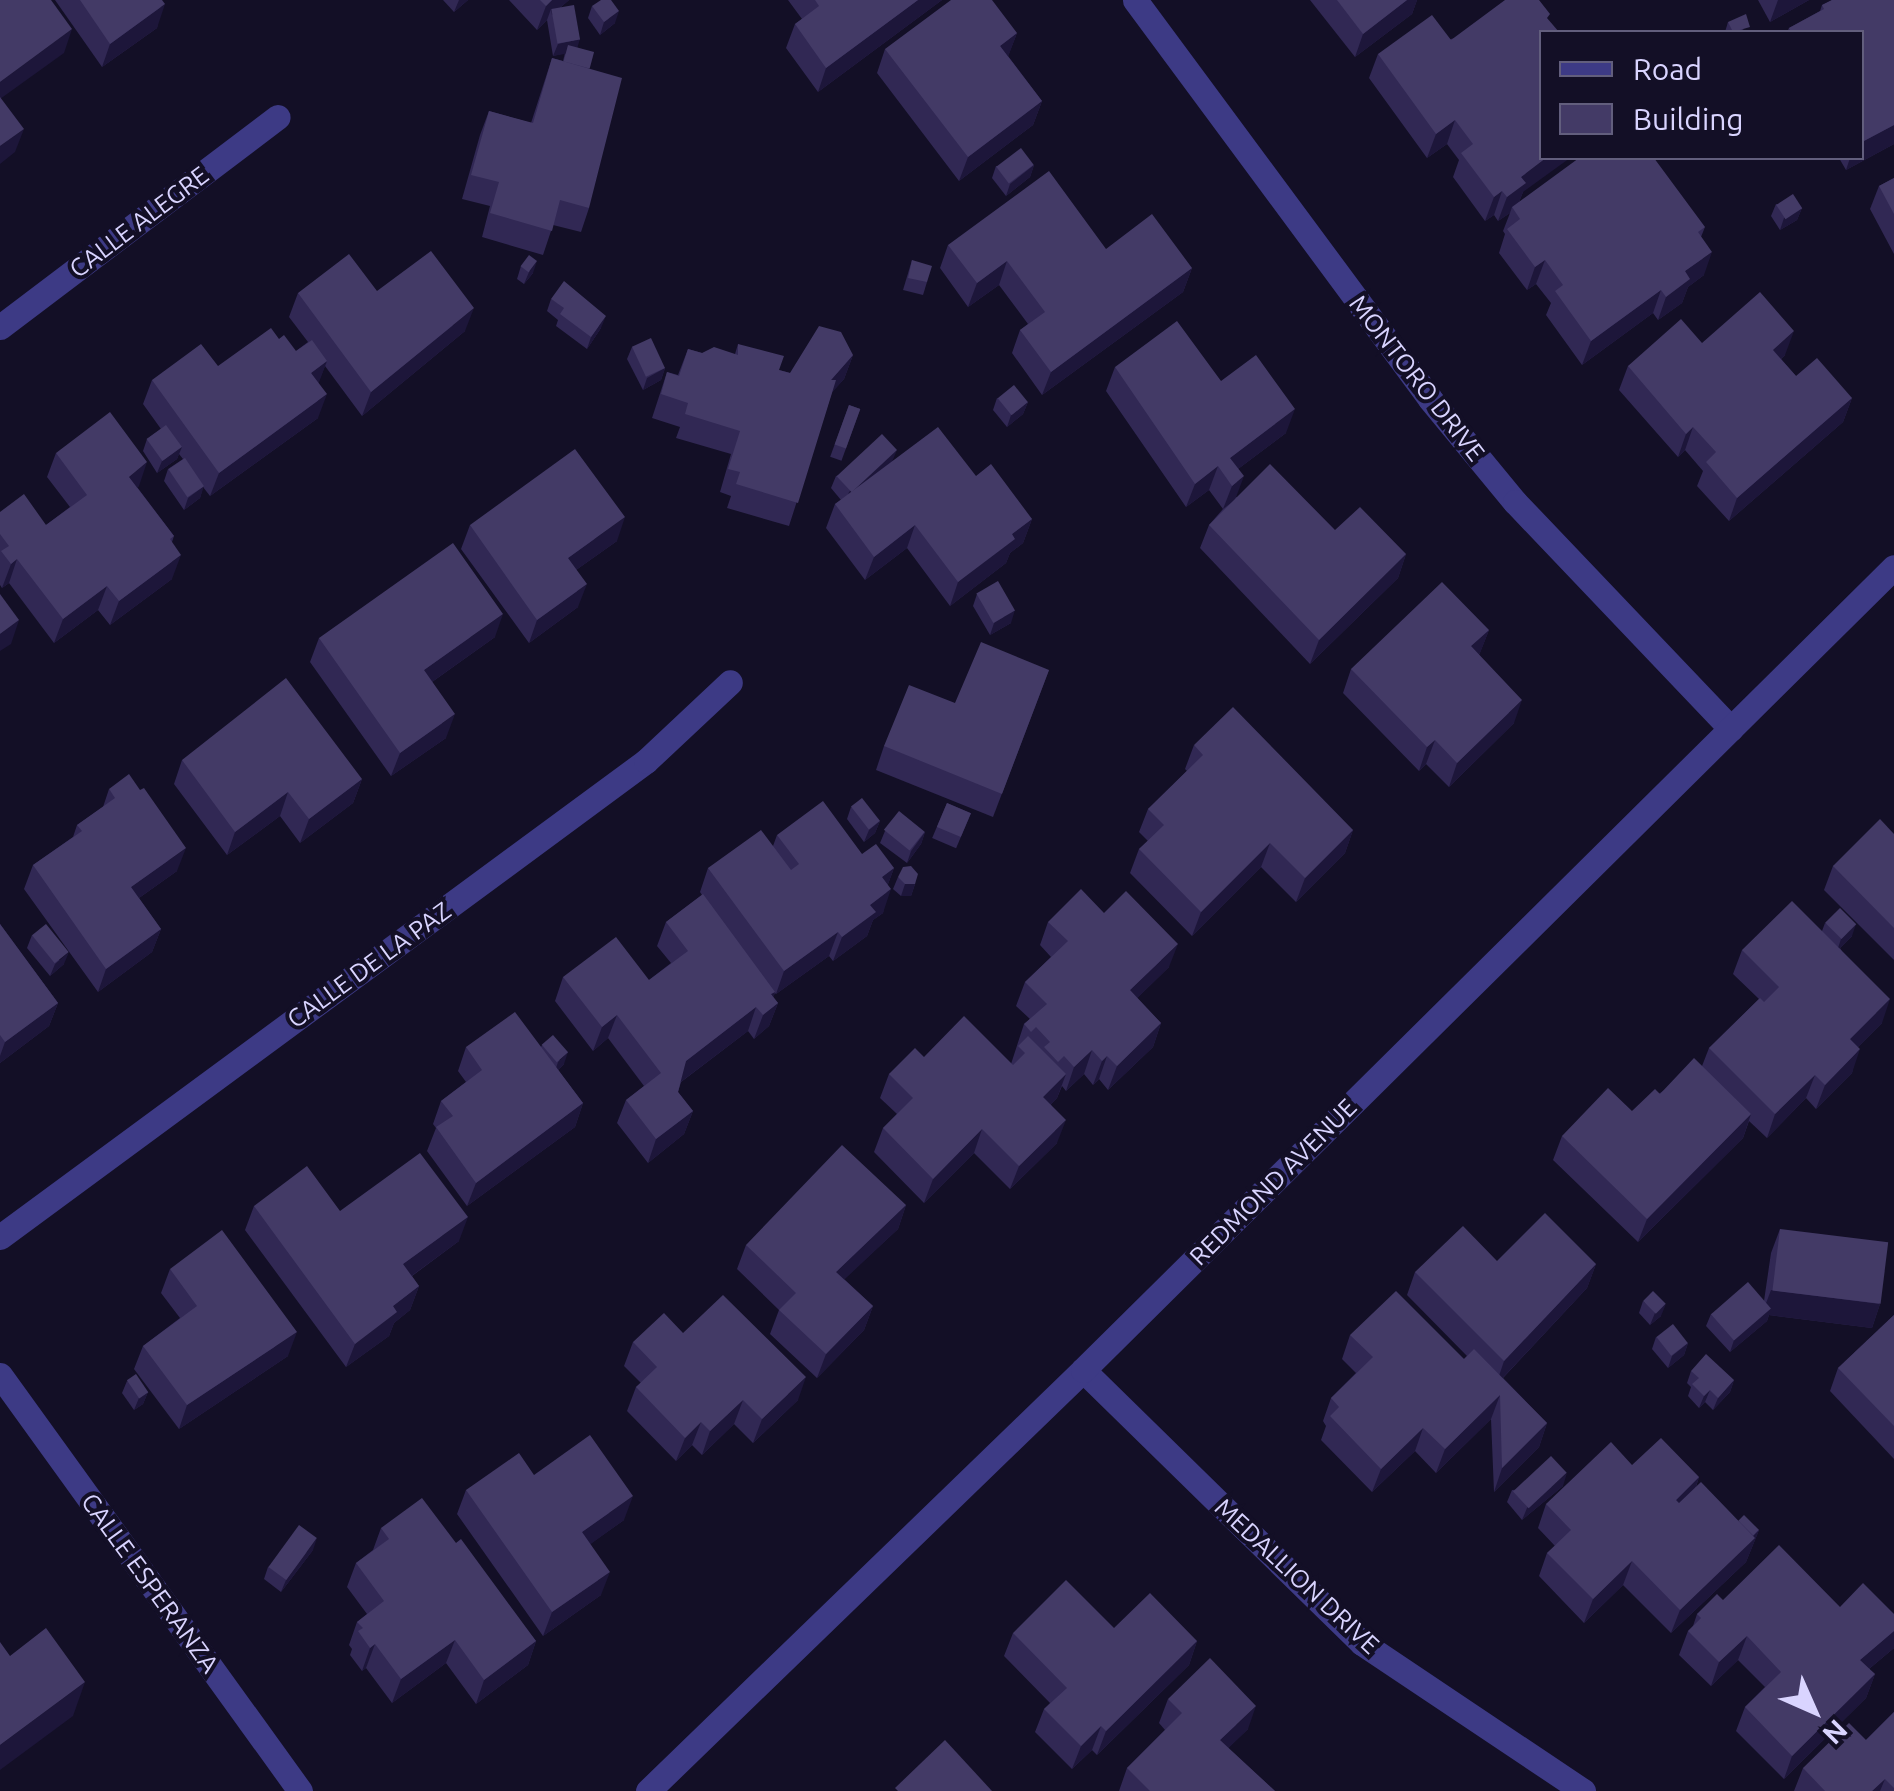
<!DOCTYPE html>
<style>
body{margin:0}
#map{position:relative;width:1894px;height:1791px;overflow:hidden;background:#130f26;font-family:Ubuntu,sans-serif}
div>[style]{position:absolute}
.minor>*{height:25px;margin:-12.5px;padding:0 12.5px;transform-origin:12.5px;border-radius:12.5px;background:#3d3a85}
.wall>*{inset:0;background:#312854;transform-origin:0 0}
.shaded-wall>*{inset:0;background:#1d163a}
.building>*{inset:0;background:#433a66;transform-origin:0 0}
span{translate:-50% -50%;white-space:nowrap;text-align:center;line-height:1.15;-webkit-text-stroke:8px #130f26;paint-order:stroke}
.street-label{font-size:25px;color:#d9d4ff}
.legend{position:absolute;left:1539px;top:30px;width:325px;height:130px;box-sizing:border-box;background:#130f26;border:2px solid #625e7d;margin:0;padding:12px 18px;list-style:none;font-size:30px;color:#d9d4ff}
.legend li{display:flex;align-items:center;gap:20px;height:50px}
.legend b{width:50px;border:2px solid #625e7d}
.north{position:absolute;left:1764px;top:1661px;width:100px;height:100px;-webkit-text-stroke:8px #130f26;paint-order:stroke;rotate:135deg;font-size:28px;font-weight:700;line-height:40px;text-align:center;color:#d9d4ff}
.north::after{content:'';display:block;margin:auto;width:35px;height:45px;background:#d9d4ff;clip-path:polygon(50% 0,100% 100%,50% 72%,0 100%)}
</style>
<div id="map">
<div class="minor">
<div style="left:1135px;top:0;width:496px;rotate:53.5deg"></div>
<div style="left:1430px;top:399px;width:134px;rotate:50.5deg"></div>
<div style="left:1515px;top:502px;width:313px;rotate:46.4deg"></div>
<div style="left:0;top:327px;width:348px;rotate:-37.1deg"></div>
<div style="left:0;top:1237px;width:802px;rotate:-36.38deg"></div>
<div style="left:646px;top:761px;width:115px;rotate:-43.2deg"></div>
<div style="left:1083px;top:1370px;width:390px;rotate:44.4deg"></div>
<div style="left:1362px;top:1643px;width:266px;rotate:33.8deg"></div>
<div style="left:0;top:1375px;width:513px;rotate:54.2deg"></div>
<div style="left:648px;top:1791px;width:605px;rotate:-44.06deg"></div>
<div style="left:1083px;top:1370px;width:1141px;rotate:-44.72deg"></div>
</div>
<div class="wall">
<div style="clip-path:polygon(55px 0,162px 0,157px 28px,102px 67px)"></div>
<div style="clip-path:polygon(443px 0,468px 0,454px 12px)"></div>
<div style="clip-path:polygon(509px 0,569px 0,561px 7px,577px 47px,589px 69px,589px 208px,581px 232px,553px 225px,543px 255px,482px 237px,490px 206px,462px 199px,480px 135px,489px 111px,531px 123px,552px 58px,563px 61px,565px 53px,553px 56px,547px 20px,537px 30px)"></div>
<div style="clip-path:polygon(788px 0,942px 0,818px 92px,786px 48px,795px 24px,802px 19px)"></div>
<div style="clip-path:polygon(1310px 0,1417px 0,1412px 14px,1355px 57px)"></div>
<div style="clip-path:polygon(1758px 0,1809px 0,1770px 22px)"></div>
<div style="clip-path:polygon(1832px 0,1894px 0,1894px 144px,1846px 170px,1839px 158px,1862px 158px,1862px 32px,1787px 32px,1789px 28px,1820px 11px,1822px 5px)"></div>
<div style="clip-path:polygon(592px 6px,615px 23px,600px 35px,588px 18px)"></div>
<div style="clip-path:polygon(1548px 19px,1523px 192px,1519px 202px,1705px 227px,1701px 237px,1704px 275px,1688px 287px,1682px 303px,1658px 320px,1653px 313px,1582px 365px,1546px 315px,1551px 303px,1536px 284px,1527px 290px,1499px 253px,1505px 234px,1503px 231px,1510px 213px,1498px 221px,1494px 215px,1485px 221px,1453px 177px,1459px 160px,1447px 144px,1427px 158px,1369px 78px,1378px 54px)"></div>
<div style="clip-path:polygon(1728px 22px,1748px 32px,1725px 32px)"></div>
<div style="clip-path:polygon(1017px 33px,1008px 56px,1042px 101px,1033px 125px,959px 181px,877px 73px,885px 49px)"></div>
<div style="clip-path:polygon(1034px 165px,1030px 177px,1006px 196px,992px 178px,996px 166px)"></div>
<div style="clip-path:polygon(1894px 178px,1894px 254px,1870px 209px,1879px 186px)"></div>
<div style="clip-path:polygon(1776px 204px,1802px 208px,1797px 220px,1780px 230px,1771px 216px)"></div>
<div style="clip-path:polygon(948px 245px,1106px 249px,1192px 268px,1183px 292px,1042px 395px,1012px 353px,1020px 330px,1028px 324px,999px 285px,968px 307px,940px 268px)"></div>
<div style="clip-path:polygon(912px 260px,927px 282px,923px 295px,903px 290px)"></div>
<div style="clip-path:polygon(521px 266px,533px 273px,524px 284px,517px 279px)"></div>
<div style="clip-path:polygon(377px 291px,465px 331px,362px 416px,325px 366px,318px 383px,318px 418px,210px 496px,203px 487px,200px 498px,184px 510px,164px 481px,168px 469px,183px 459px,179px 454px,177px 459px,157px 473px,143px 451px,147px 439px,161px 429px,143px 404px,152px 380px,296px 351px,308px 342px,289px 317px,298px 293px)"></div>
<div style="clip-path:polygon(551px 299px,601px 328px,587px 349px,556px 326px,558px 320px,547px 311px)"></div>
<div style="clip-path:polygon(1702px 343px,1785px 355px,1781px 359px,1796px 376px,1852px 398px,1843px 422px,1729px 521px,1697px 486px,1703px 471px,1685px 450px,1678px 457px,1619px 390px,1628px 366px)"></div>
<div style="clip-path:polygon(738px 344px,779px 370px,790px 373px,853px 355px,844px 379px,832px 392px,789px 526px,727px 508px,731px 496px,720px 492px,731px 454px,676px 438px,680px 427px,652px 418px,667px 372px,678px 375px,688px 349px,702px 353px,735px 354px)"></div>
<div style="clip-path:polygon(632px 347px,665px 368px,661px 380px,643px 390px,627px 359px)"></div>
<div style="clip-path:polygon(1115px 367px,1221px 381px,1286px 433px,1238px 469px,1236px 497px,1406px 554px,1398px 578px,1310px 664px,1200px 548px,1209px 525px,1223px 509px,1209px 490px,1186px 507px,1106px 391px)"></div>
<div style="clip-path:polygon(997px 398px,1028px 402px,1023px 414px,1007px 427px,993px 410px)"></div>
<div style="left:849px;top:405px;width:12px;height:55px;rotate:20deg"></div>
<div style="clip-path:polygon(56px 453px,139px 486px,137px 487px,174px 536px,172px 542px,172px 579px,110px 625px,98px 610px,54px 643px,9px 583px,2px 588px,0 585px,0 512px,46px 525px,70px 507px,47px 477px)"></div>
<div style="clip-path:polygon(893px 461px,976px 476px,1032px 519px,1023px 543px,1010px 553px,1006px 563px,950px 606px,907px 548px,865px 580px,826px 528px,835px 504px,841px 500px,831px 488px,836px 476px)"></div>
<div style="clip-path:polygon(470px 525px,617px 541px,576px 570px,578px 607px,529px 643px,461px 549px)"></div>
<div style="clip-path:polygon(977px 594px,1011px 623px,990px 635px,973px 606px)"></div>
<div style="clip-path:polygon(1489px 630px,1479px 655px,1514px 723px,1449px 787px,1426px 764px,1419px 771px,1343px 693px,1351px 669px)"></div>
<div style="clip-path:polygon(495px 637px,432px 682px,446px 738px,391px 776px,310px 662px,319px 638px)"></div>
<div style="clip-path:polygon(1049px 670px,993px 817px,876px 770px,884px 746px,955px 703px)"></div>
<div style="clip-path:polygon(1194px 745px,1353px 830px,1345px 853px,1296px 902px,1261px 867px,1192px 936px,1130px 873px,1139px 849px,1148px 841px,1139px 832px,1148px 809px,1187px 771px,1185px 769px)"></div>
<div style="clip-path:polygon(182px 760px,362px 779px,353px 803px,300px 843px,280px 816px,227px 855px,174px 784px)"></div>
<div style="clip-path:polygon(109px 789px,177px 871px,139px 898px,161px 929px,152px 952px,98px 992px,24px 889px,33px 865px,73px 837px,77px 825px,103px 807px)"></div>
<div style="left:947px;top:803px;width:26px;height:38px;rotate:23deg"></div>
<div style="clip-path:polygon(851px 807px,880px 821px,875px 833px,864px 842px,847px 819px)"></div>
<div style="clip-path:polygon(885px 831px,925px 832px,921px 844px,907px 863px,880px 843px)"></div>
<div style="clip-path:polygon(1894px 834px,1894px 960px,1824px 890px,1833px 866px)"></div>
<div style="clip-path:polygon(777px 835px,862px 854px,894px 868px,888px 884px,883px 913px,873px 920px,867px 936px,833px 961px,829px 956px,776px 994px,775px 993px,773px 997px,778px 1003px,769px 1026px,754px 1039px,748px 1031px,681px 1082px,678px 1092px,693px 1111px,684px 1134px,648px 1163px,617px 1123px,626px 1100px,644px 1086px,608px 1038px,593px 1051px,555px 1001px,563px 977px,649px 980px,671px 963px,657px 946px,666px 922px,702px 895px,700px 892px,708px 868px,773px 846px)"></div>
<div style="clip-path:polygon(898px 877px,915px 884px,911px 896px,901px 896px,893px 889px)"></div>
<div style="clip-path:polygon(1104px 913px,1169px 967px,1137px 998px,1161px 1023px,1153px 1047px,1108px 1090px,1099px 1079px,1093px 1085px,1084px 1074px,1066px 1091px,1062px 1086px,1057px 1098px,1051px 1104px,1057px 1143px,1010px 1189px,974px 1153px,924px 1203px,874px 1152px,883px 1128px,897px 1114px,880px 1098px,889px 1074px,924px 1057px,1011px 1064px,1024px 1024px,1030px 1019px,1016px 1006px,1025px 982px,1051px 957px,1040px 945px,1048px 922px)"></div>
<div style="clip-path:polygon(1825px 923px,1852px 936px,1840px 948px,1882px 1023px,1858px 1047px,1852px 1073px,1816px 1109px,1806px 1098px,1767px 1138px,1749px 1121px,1743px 1138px,1638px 1242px,1553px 1160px,1562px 1136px,1632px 1111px,1702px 1066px,1709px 1048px,1759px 999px,1733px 974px,1742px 950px,1822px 931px)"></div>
<div style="clip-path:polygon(0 924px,58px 1003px,49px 1026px,0 1063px)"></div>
<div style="clip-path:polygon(32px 935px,64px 964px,50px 976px,27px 948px)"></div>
<div style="clip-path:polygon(542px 1045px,564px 1064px,558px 1070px,583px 1103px,575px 1127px,467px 1206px,427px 1151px,436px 1128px,433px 1124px,441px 1101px,466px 1082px,458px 1071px,466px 1047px,541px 1047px)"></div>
<div style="clip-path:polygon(906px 1205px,898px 1229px,844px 1279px,873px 1306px,864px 1330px,817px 1378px,770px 1334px,779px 1310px,737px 1269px,746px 1245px)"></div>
<div style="clip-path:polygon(254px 1206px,340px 1211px,459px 1241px,412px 1276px,419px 1286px,410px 1310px,394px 1323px,389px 1336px,346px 1367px,245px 1230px)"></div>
<div style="clip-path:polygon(1780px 1229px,1880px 1304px,1872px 1328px,1769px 1315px,1767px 1321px,1730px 1352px,1706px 1326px,1711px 1314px,1764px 1301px,1771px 1253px)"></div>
<div style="clip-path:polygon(1497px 1261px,1596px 1264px,1587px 1288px,1503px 1378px,1547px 1423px,1539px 1447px,1494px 1492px,1491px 1419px,1436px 1473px,1415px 1451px,1372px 1492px,1321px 1440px,1326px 1426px,1323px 1421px,1331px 1398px,1356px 1373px,1342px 1359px,1350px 1335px,1464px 1359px,1467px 1356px,1407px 1295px,1415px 1272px)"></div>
<div style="clip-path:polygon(170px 1269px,288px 1356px,179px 1429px,134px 1369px,143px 1346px,180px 1318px,161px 1293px)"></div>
<div style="clip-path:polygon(1643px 1301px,1661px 1316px,1650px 1325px,1639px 1313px)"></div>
<div style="clip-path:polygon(1894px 1315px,1894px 1459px,1830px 1391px,1838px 1368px)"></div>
<div style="clip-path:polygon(683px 1333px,798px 1400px,753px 1443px,734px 1424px,702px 1455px,692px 1445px,676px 1461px,627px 1411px,636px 1387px,641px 1383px,624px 1366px,633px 1342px)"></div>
<div style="clip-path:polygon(1656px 1337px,1688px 1343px,1684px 1355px,1668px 1368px,1652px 1349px)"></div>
<div style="clip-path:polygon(1691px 1371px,1734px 1380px,1730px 1392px,1713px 1410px,1705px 1402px,1699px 1408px,1688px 1396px,1691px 1387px,1687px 1383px)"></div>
<div style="clip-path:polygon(127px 1381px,148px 1392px,143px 1404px,134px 1410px,122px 1393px)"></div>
<div style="clip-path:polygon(1632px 1465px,1699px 1477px,1696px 1487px,1738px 1521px,1759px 1530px,1746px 1562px,1671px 1633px,1623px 1585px,1584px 1623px,1539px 1576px,1547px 1553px,1555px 1546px,1538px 1528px,1546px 1504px)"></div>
<div style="clip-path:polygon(534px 1475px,624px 1520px,590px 1544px,601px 1595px,543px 1636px,457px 1514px,466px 1490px)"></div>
<div style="clip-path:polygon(1563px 1486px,1522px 1520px,1507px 1502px,1512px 1490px)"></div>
<div style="clip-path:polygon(381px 1528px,456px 1543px,536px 1641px,528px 1665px,476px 1704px,446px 1663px,392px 1703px,366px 1668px,362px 1671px,350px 1655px,352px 1649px,349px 1645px,357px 1622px,367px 1614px,347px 1587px,356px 1563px,373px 1550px)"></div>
<div style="clip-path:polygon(313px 1550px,281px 1592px,264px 1579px,268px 1567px)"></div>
<div style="clip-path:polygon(1723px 1600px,1840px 1607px,1894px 1614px,1894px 1648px,1869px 1669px,1875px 1674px,1866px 1698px,1784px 1779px,1736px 1731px,1745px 1707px,1765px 1687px,1738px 1660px,1711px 1686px,1679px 1655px,1688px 1631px,1693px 1626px,1697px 1614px)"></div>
<div style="clip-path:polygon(1114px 1628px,1197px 1641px,1189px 1665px,1097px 1755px,1092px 1750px,1072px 1769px,1035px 1732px,1044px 1709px,1050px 1703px,1004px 1656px,1013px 1633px)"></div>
<div style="clip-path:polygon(1168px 1699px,1248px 1729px,1228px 1748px,1275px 1791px,1119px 1791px,1127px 1768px,1165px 1730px,1159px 1723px)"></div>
<div style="clip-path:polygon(1894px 1712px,1894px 1791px,1794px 1791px,1803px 1768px,1866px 1740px)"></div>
</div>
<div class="shaded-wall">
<div style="clip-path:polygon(459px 0,468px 0,454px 12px)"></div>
<div style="clip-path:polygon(552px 0,569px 0,552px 15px,551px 9px,547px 20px,537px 30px,546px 6px)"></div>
<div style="clip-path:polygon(918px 0,942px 0,818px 92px,826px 68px)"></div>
<div style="clip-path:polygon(1407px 0,1417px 0,1412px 14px,1355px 57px,1363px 34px)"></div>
<div style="clip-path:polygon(1778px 0,1809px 0,1770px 22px)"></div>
<div style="clip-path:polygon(165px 4px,157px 28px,102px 67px,110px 44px)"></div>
<div style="clip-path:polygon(619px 11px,615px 23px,600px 35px,604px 22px)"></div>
<div style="clip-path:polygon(72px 29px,64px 53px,0 99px,0 82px)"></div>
<div style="clip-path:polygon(1017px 33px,1008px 57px,1000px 46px)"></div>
<div style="clip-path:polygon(580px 39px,576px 52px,553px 56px,558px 44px)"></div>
<div style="clip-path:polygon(1042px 101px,1033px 125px,959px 181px,968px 157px)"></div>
<div style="clip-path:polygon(1455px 120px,1447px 144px,1427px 158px,1436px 134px)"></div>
<div style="clip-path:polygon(1894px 125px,1894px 144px,1846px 170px,1850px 158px,1862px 158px,1862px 142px)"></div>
<div style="clip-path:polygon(24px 129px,15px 152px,0 164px,0 146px)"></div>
<div style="clip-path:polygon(1546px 158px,1570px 158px,1523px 192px,1517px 207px,1512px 207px,1510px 213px,1498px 221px,1507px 197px,1521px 177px)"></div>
<div style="clip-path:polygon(1034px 165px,1030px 177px,1006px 196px,1010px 184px)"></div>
<div style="clip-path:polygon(1502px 191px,1494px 215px,1485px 221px,1494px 197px)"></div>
<div style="clip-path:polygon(1802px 208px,1797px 220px,1780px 230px,1784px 218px)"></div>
<div style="clip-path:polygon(1712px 252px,1704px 275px,1688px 287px,1682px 303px,1658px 320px,1666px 297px,1685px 271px)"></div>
<div style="clip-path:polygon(1545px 260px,1536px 284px,1527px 290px,1535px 267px)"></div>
<div style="clip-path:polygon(537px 261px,533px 273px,524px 284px,529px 272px)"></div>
<div style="clip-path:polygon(1007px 261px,999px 285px,968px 307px,977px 283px)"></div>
<div style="clip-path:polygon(1192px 268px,1183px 292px,1042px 395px,1051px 372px)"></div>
<div style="clip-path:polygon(1661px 290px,1653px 313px,1582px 365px,1591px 341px)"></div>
<div style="clip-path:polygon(474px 308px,465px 331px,362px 416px,371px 392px)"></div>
<div style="clip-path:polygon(606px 316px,601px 328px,587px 349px,591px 337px)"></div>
<div style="clip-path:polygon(1794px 331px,1785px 355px,1764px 373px,1773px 350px)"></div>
<div style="clip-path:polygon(853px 355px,844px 379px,822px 404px,831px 380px)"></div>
<div style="clip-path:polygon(327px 361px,318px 385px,311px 373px)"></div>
<div style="clip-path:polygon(665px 368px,661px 380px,643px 390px,647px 378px)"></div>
<div style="clip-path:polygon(327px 394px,318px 418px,210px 496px,219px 473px)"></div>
<div style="clip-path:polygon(1852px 398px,1843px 422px,1729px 521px,1737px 498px)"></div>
<div style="clip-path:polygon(1028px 402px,1023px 414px,1007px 427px,1011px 415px)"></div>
<div style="clip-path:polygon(1295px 409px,1286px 433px,1226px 478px,1230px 458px)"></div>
<div style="clip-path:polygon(1693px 427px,1685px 450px,1678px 457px,1686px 434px)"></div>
<div style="clip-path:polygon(182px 447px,177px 459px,157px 473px,162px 461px)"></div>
<div style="clip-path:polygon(897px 450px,892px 462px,845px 504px,849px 492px)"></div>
<div style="clip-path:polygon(147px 462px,139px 486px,121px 500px,129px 477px)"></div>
<div style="clip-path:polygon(1218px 466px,1209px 490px,1186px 507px,1195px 484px)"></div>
<div style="clip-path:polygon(1244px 476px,1235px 500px,1223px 509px,1232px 486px)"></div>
<div style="clip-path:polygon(204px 486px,200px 498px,184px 510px,188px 498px)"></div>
<div style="clip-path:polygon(625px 517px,617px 541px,559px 582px,568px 558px)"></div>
<div style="clip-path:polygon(1032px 519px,1023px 543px,1010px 553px,1006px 563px,950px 606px,958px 582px,1012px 534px)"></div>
<div style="clip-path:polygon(915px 525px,907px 548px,865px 580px,874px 557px)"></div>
<div style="clip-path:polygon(1406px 554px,1398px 578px,1310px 664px,1319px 640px)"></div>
<div style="clip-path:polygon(181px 555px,172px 579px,110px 625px,119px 601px)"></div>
<div style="clip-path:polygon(17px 559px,9px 583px,2px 588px,11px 564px)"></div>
<div style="clip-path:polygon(587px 584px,578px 607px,529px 643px,537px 620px)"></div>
<div style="clip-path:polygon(107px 586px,98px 610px,54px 643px,63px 619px)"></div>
<div style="clip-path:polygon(1015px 610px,1011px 623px,990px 635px,994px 623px)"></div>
<div style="clip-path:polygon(503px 614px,495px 637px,415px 694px,424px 670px)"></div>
<div style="clip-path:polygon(19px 620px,11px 644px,0 651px,0 634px)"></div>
<div style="clip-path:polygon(1489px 630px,1480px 653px,1462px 670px,1471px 646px)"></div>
<div style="clip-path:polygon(1522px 700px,1514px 723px,1449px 787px,1457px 763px)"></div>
<div style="clip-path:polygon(455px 714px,446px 738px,391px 776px,400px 753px)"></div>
<div style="clip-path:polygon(1435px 740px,1426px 764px,1419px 771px,1427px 747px)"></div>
<div style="clip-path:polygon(362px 779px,353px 803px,300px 843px,309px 819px)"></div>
<div style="clip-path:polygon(288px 792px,280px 816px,227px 855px,235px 832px)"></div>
<div style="clip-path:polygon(880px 821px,875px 833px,864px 842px,869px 830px)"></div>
<div style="clip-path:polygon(1353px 830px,1345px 853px,1296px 902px,1305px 878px)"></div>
<div style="clip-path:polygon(925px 832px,921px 844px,907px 863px,911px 851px)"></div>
<div style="clip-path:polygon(1270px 843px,1261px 867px,1192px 936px,1201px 912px)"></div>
<div style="clip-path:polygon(186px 848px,177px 871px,122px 910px,131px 887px)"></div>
<div style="clip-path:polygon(894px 868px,885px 892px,882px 877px)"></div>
<div style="clip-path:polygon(905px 884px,915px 884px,911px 896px,901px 896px)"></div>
<div style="clip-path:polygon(891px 889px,883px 913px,873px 920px,867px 936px,833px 961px,842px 937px,870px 905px)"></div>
<div style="clip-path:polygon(1856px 924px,1852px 936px,1837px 951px,1841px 939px)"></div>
<div style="clip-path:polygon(161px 929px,152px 952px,98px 992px,106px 969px)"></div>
<div style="clip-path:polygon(838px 932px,829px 956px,776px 994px,784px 971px)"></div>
<div style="clip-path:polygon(1178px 944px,1169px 967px,1121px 1014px,1130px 990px)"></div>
<div style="clip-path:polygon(69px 952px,64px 964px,50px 976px,55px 964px)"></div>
<div style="clip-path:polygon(775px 992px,769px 1010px,778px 1003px,769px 1026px,754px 1039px,771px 994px)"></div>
<div style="clip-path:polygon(1890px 999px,1882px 1023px,1842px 1063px,1850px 1039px)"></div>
<div style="clip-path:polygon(58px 1003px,49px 1026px,0 1063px,0 1056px,5px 1042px)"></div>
<div style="clip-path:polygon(756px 1007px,748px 1031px,678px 1084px,686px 1061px)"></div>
<div style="clip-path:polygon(617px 1015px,608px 1038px,593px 1051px,602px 1027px)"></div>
<div style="clip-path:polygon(1161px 1023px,1153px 1047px,1108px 1090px,1117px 1066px)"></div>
<div style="clip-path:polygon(1860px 1049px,1852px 1073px,1816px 1109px,1825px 1085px)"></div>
<div style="clip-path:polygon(1092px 1050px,1084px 1074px,1066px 1091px,1074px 1067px)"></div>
<div style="clip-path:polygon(568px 1052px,564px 1064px,554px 1074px,558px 1062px)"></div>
<div style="clip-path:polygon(1107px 1056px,1099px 1079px,1093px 1085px,1102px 1061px)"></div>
<div style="clip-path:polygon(1066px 1074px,1057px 1098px,1035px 1120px,1043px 1097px)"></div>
<div style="clip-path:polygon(1815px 1075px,1806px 1098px,1767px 1138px,1775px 1114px)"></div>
<div style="clip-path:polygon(583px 1103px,575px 1127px,467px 1206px,476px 1183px)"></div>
<div style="clip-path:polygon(693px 1111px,684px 1134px,648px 1163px,656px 1139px)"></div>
<div style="clip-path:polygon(1751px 1114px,1743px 1138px,1638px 1242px,1647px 1219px)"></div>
<div style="clip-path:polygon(1066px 1120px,1057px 1143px,1010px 1189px,1019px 1166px)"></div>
<div style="clip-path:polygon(982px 1129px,974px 1153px,924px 1203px,933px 1179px)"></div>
<div style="clip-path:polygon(906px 1205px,898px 1229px,828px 1295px,836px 1272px)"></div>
<div style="clip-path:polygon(468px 1217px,459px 1241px,395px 1288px,403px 1264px)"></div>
<div style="clip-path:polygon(1596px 1264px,1587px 1288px,1496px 1385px,1504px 1361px)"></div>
<div style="clip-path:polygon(419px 1286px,410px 1310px,394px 1323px,389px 1336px,346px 1367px,355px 1344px,393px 1306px)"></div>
<div style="clip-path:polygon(1771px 1290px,1880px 1304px,1872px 1328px,1769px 1315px,1767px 1321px,1730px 1352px,1734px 1340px,1762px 1314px)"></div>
<div style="clip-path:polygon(1666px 1304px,1661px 1316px,1650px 1325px,1655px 1313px)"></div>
<div style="clip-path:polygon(873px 1306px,864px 1330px,817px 1378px,826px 1354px)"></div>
<div style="clip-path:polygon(297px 1332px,288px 1356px,179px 1429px,187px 1405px)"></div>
<div style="clip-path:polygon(1688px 1343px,1684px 1355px,1668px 1368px,1672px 1356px)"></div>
<div style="clip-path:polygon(806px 1377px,798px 1400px,753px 1443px,762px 1419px)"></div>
<div style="clip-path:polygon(1734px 1380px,1730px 1392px,1713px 1410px,1718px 1398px)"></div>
<div style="clip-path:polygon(1710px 1390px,1705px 1402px,1699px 1408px,1704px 1396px)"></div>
<div style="clip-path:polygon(148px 1392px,143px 1404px,134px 1410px,139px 1398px)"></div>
<div style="clip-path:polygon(1500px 1395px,1491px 1419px,1436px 1473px,1445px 1449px)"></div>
<div style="clip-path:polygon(743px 1400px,734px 1424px,702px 1455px,710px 1431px)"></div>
<div style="clip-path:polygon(701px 1422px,692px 1445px,676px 1461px,685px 1438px)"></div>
<div style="clip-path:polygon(1547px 1423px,1539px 1447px,1494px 1492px,1502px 1468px)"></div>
<div style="clip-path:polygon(1423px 1428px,1415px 1451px,1372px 1492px,1381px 1469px)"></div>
<div style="clip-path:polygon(1567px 1473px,1563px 1486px,1522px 1520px,1527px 1508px)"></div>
<div style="clip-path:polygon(1699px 1477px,1691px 1501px,1668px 1524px,1676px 1500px)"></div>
<div style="clip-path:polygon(633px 1496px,624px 1520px,574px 1556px,582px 1532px)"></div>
<div style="clip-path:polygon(1759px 1530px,1746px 1562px,1671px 1633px,1680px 1610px)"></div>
<div style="clip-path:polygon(317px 1538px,313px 1550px,281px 1592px,286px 1580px)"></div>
<div style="clip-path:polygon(1632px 1561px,1623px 1585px,1584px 1623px,1593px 1599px)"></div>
<div style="clip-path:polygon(610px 1572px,601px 1595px,543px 1636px,552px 1612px)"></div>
<div style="clip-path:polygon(1894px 1631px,1894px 1648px,1852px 1683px,1860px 1660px)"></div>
<div style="clip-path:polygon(1747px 1636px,1738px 1660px,1711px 1686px,1719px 1662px)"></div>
<div style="clip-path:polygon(455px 1640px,446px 1663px,392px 1703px,401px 1679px)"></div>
<div style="clip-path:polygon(536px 1641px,528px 1665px,476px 1704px,484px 1680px)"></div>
<div style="clip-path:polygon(1197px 1641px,1189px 1665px,1097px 1755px,1106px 1731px)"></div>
<div style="clip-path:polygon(375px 1644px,366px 1668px,362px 1671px,370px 1648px)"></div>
<div style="clip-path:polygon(1875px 1674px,1866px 1698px,1784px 1779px,1792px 1756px)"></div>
<div style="clip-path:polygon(85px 1682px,73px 1716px,0 1770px,0 1745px)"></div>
<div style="clip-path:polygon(1256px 1706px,1248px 1729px,1212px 1764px,1220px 1740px)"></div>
<div style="clip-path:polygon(1101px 1726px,1092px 1750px,1072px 1769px,1081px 1746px)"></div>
<div style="clip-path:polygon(1885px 1779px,1880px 1791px,1872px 1791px)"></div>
</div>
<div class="building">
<div style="clip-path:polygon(0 0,51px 0,72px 29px,0 82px)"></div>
<div style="clip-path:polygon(80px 0,162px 0,165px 4px,110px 44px)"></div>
<div style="clip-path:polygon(540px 0,552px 0,546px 6px)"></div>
<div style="clip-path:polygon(601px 0,611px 0,619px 11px,604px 22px,592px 6px)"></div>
<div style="clip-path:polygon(815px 0,918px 0,826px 68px,795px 24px,819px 6px)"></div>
<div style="clip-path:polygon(951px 0,992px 0,1017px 33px,1000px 46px,1042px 101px,968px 157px,885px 49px)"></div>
<div style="clip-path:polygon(1337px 0,1407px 0,1363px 34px)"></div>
<div style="clip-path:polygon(1505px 0,1539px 0,1550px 14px,1547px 18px,1559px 32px,1542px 32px,1542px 158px,1546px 158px,1521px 177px,1526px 183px,1507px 197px,1502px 191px,1494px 197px,1461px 153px,1473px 144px,1455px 120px,1436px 134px,1378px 54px,1432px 15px,1451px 40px)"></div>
<div style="clip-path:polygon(1832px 0,1894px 0,1894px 125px,1862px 142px,1862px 32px,1791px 32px,1789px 28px,1824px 9px,1822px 5px)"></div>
<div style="left:574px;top:5px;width:35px;height:23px;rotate:80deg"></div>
<div style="clip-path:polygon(1746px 14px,1750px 27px,1733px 32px,1728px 22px)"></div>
<div style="left:568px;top:45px;width:27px;height:17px;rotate:15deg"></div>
<div style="clip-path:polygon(552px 58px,622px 78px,589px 208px,560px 200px,552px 231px,490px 213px,499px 182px,471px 175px,489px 111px,533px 123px)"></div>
<div style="clip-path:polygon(0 97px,24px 129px,0 146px)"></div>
<div style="left:1021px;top:148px;width:21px;height:31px;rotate:53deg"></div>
<div style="clip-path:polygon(1579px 158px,1654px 158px,1705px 227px,1698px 232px,1712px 252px,1685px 271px,1690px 279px,1666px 297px,1661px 290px,1591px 341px,1555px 291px,1563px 285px,1545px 260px,1535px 267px,1507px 229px,1520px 219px,1512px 207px)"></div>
<div style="clip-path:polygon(1049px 171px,1106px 249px,1152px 214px,1192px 268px,1051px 372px,1020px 330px,1045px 312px,1007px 261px,977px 283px,948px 245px)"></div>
<div style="clip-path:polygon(1894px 178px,1894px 214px,1879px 186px)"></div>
<div style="left:1793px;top:194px;width:17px;height:20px;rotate:57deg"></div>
<div style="clip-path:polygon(431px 251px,474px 308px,371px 392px,298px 293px,349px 254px,377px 291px)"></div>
<div style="left:529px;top:255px;width:10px;height:14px;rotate:37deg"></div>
<div style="clip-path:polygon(912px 260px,932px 266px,927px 282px,908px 278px)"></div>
<div style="clip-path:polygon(564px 281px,606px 316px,591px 337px,560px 314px,564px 308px,551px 299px)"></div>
<div style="clip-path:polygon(1760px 292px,1794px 331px,1773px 350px,1796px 376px,1817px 358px,1852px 398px,1737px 498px,1706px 462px,1716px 452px,1693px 427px,1686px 434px,1628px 366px,1681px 319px,1702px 343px)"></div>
<div style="clip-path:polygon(1177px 321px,1221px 381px,1256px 355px,1295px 409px,1230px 458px,1244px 476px,1232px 486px,1218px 466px,1195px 484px,1115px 367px)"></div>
<div style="clip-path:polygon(819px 326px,841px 332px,853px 355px,831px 380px,836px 380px,798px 503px,736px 484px,740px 472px,728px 469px,740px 431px,685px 414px,688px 403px,661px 394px,667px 372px,679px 376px,688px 349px,702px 353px,714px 347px,738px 355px,738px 344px,784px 356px,779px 370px,790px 373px)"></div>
<div style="clip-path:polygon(271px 328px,279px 339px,284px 335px,296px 351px,312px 340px,327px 361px,311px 373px,327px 394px,219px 473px,152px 380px,201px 344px,218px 366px)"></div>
<div style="left:651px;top:338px;width:33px;height:21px;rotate:65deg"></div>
<div style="left:1014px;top:385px;width:22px;height:21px;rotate:51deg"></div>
<div style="left:849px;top:405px;width:12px;height:42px;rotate:20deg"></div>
<div style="clip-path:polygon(110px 412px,147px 462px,129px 477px,174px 536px,170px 539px,181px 555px,119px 601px,107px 586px,63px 619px,17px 559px,11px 564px,1px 551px,9px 546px,0 534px,0 512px,24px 494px,46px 525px,87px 495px,56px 453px)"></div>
<div style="left:166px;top:425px;width:27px;height:24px;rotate:54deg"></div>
<div style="clip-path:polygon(938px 427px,976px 476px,991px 464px,1032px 519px,1012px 534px,1015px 539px,958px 582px,915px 525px,874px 557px,835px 504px)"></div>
<div style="left:882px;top:434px;width:22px;height:62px;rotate:47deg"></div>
<div style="clip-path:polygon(575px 449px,625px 517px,568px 558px,587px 584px,537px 620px,470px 525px)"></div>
<div style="left:185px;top:458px;width:34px;height:20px;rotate:56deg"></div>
<div style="clip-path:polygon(1270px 464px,1335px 530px,1360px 507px,1406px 554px,1319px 640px,1209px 525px)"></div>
<div style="clip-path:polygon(453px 543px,503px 614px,424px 670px,455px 714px,400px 753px,319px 638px)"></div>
<div style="left:998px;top:581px;width:34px;height:25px;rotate:60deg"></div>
<div style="clip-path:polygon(1442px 582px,1489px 630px,1471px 646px,1522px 700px,1457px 763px,1435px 740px,1427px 747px,1351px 669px)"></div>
<div style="clip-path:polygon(0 594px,19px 620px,0 634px)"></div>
<div style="clip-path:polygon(981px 642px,1049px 670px,1002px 794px,884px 746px,909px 685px,955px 703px)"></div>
<div style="clip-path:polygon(286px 678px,362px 779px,309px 819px,288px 792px,235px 832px,182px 760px)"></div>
<div style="clip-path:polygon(1233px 707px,1353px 830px,1305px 878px,1270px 843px,1201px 912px,1139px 849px,1164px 825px,1148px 809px,1203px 755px,1194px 745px)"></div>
<div style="clip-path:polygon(129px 774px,140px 790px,144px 788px,186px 848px,131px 887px,161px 929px,106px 969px,33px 865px,82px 831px,77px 825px,115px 798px,109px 789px)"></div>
<div style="left:862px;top:798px;width:29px;height:14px;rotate:52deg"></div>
<div style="clip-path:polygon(823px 801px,862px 854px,876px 844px,894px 868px,882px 877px,891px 889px,870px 905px,876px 912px,842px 937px,838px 932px,784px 971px,708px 868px,761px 830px,791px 870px,799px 864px,777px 835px)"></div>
<div style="left:947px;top:803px;width:26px;height:26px;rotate:23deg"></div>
<div style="left:899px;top:811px;width:33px;height:24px;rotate:39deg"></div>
<div style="clip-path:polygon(1880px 819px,1894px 834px,1894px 928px,1833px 866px)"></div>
<div style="clip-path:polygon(911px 866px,918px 874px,915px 884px,905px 884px,898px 877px,903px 867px)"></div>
<div style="clip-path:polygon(1081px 889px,1104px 913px,1126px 891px,1178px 944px,1130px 990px,1161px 1023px,1117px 1066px,1107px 1056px,1102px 1061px,1092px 1050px,1074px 1067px,1064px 1056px,1058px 1062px,1044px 1047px,1050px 1042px,1036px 1027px,1031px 1032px,1024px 1024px,1047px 1004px,1025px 982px,1068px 941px,1048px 922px)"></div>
<div style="clip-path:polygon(703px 894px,775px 992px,771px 994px,778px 1003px,763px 1015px,756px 1007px,686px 1061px,678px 1092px,693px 1111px,656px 1139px,626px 1100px,661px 1073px,617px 1015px,602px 1027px,563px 977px,616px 937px,649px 980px,688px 951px,666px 922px)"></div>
<div style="clip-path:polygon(1792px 901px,1890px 999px,1850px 1039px,1860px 1049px,1825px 1085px,1815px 1075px,1775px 1114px,1709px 1048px,1760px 998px,1764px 1002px,1779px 987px,1742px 950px)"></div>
<div style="left:1840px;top:908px;width:23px;height:21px;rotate:45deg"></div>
<div style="clip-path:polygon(0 924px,58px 1003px,5px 1042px,0 1035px)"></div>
<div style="left:46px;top:924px;width:36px;height:18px;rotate:51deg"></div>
<div style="clip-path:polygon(515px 1012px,583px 1103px,476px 1183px,436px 1127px,453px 1116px,441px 1101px,482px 1070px,466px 1047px)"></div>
<div style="clip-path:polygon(964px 1016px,1013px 1065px,1025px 1053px,1018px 1046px,1028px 1036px,1066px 1074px,1043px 1097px,1066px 1120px,1019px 1166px,982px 1129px,933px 1179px,883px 1128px,913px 1098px,889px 1074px,915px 1048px,924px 1057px)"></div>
<div style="left:553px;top:1035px;width:23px;height:15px;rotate:49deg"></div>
<div style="clip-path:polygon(1694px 1058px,1751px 1114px,1647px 1219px,1562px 1136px,1608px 1088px,1632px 1111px,1655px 1089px,1660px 1094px)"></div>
<div style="clip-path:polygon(842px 1145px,906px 1205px,836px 1272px,873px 1306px,826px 1354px,779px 1310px,796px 1293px,746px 1245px)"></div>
<div style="clip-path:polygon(420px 1153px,468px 1217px,403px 1264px,419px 1286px,393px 1306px,397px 1312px,355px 1344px,254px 1206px,307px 1166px,340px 1211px)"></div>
<div style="clip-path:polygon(1545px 1213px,1596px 1264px,1504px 1361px,1415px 1272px,1463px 1226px,1497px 1261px)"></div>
<div style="left:1780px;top:1229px;width:109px;height:62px;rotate:7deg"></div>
<div style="clip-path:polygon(222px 1230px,297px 1332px,187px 1405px,143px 1346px,197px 1306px,170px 1269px)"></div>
<div style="left:1748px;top:1282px;width:35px;height:49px;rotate:49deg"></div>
<div style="clip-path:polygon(1396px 1291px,1464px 1359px,1474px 1349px,1547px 1423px,1502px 1468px,1500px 1395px,1445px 1449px,1423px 1428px,1381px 1469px,1330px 1416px,1339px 1407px,1331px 1398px,1373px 1357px,1350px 1335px)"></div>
<div style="left:1653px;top:1291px;width:18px;height:14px;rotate:45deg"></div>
<div style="clip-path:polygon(723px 1295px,806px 1377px,762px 1419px,743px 1400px,710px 1431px,701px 1422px,685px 1438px,636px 1387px,657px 1367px,633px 1342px,664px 1313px,683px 1333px)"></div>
<div style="clip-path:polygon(1894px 1315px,1894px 1426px,1838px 1368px)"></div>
<div style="left:1673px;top:1324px;width:24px;height:21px;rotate:52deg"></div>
<div style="clip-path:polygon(1706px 1354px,1734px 1380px,1718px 1398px,1710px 1390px,1704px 1396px,1692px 1384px,1699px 1378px,1691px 1371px)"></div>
<div style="left:136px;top:1374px;width:22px;height:11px;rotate:56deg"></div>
<div style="clip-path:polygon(590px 1435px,633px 1496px,582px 1532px,610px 1572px,552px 1612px,466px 1490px,519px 1453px,534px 1475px)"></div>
<div style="clip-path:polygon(1661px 1438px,1699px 1477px,1676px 1500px,1679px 1503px,1701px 1482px,1755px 1538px,1680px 1610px,1632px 1561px,1593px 1599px,1547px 1553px,1571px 1530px,1546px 1504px,1611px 1442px,1632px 1465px)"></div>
<div style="left:1551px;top:1456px;width:23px;height:52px;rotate:47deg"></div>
<div style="clip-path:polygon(422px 1498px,456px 1543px,461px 1539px,536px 1641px,484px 1680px,455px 1640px,401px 1679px,375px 1644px,370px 1648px,358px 1631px,363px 1628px,357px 1622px,384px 1601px,356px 1563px,389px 1539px,381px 1528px)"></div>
<div style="left:1744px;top:1515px;width:21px;height:8px;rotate:45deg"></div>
<div style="left:299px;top:1525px;width:22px;height:52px;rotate:36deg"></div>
<div style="clip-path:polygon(1779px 1545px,1840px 1607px,1863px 1583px,1894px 1614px,1894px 1631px,1860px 1660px,1875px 1674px,1792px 1756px,1745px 1707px,1781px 1672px,1747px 1636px,1719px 1662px,1688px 1631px,1701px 1618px,1697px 1614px,1717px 1594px,1723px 1600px)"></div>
<div style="clip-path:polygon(1066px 1580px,1114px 1628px,1150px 1593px,1197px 1641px,1106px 1731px,1101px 1726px,1081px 1746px,1044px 1709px,1067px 1688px,1013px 1633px)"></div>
<div style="clip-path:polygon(46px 1628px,85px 1682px,0 1745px,0 1642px,10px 1656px)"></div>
<div style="clip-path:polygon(1210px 1658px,1256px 1706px,1220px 1740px,1275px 1791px,1150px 1791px,1127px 1768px,1182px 1713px,1168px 1699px)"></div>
<div style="clip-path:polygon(1894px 1712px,1894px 1788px,1885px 1779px,1872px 1791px,1825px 1791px,1803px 1768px,1849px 1723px,1866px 1740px)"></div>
<div style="clip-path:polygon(945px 1740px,992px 1791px,898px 1791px,895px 1788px)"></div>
</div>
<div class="street-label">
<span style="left:139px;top:222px;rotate:-37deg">CALLE ALEGRE</span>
<span style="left:1417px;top:378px;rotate:52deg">MONTORO DRIVE</span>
<span style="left:369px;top:965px;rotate:-36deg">CALLE DE LA PAZ</span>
<span style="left:1273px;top:1182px;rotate:-45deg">REDMOND AVENUE</span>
<span style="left:1297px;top:1576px;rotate:43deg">MEDALLION DRIVE</span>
<span style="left:150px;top:1583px;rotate:54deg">CALLE ESPERANZA</span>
</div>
<ul class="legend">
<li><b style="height:12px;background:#3d3a85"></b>Road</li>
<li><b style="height:28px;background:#433a66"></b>Building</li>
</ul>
<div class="north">N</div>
</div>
